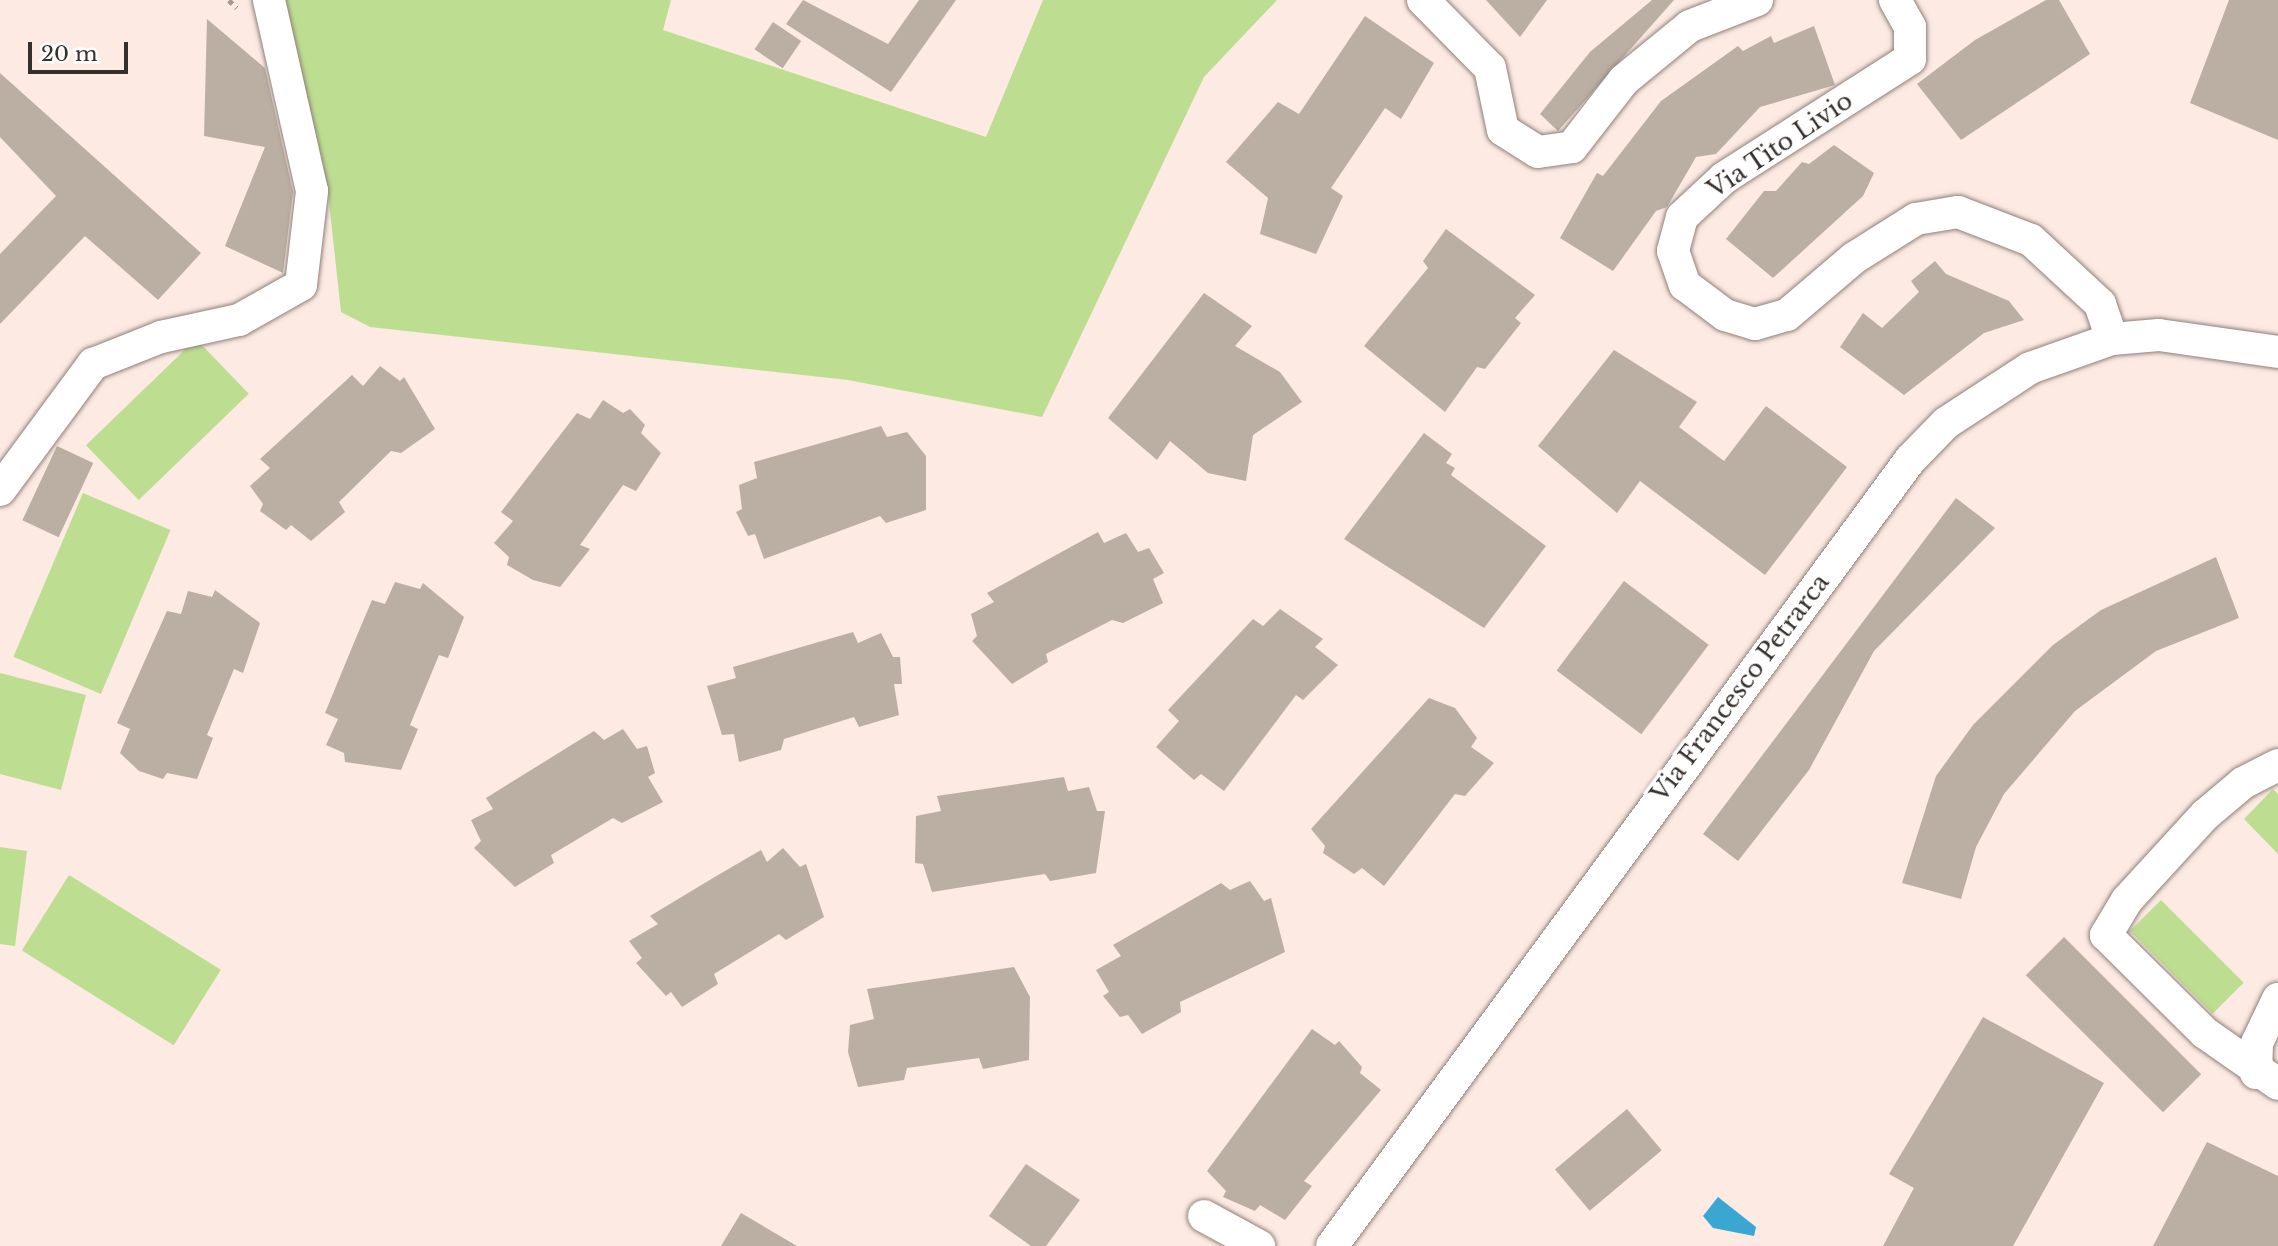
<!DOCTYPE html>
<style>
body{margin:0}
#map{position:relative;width:2278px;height:1246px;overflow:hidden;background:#fceae3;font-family:"Libre Baskerville",serif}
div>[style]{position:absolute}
.green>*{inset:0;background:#bdde90;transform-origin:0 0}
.water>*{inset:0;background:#3aa7d2}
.building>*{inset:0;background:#baafa2;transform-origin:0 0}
.path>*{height:4.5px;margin-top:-2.25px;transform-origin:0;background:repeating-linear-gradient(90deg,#a69994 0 5px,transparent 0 10px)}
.roads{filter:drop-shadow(0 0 2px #90807a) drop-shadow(0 0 2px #90807a)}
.minor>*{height:32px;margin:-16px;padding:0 16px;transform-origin:16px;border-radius:16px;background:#fff}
span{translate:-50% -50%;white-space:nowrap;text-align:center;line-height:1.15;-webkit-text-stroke:7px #fff;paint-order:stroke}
.street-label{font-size:24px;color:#36302d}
.scale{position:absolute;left:28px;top:42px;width:100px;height:32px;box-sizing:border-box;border:4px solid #36302d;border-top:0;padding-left:9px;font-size:21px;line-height:24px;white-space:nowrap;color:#36302d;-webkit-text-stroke:5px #fff;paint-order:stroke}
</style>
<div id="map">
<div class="green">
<div style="clip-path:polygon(284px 0,671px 0,663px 30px,986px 137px,1043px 0,1277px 0,1204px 77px,1042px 417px,848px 380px,370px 327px,341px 312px,327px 184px)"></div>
<div style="left:196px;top:339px;width:76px;height:153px;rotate:46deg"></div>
<div style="left:83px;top:493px;width:95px;height:178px;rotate:23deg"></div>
<div style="clip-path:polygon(0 673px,86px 695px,61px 790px,0 774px)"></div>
<div style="clip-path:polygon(2273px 789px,2278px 794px,2278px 854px,2244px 819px)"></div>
<div style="clip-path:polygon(0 847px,27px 851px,15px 946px,0 944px)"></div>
<div style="left:69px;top:875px;width:179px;height:89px;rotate:32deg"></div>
<div style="left:2161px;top:900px;width:117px;height:44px;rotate:45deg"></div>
</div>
<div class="water">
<div style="clip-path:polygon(1718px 1197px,1756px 1227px,1754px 1236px,1713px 1228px,1703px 1216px)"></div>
</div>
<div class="building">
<div style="clip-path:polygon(803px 0,888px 44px,919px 0,956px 0,891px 92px,786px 24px)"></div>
<div style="clip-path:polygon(1486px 0,1547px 0,1520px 37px)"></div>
<div style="clip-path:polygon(1652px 0,1674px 0,1558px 131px,1540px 114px,1590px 52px)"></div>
<div style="clip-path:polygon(2046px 0,2059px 0,2090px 54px,1961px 140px,1917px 84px,1975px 40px)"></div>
<div style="clip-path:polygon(2229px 0,2278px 0,2278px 140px,2190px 103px)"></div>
<div style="clip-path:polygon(1365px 16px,1434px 63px,1401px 119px,1385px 108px,1331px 188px,1343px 196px,1316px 254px,1260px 234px,1268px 198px,1226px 162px,1278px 102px,1299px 114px)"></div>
<div style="clip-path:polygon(207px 19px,265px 68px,293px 192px,283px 273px,225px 246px,265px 147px,204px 136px)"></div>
<div style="left:773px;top:22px;width:34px;height:33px;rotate:34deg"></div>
<div style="clip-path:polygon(1814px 26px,1835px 85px,1760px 107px,1716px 154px,1696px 157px,1667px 207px,1656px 211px,1613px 271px,1560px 238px,1597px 173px,1603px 176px,1661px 101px,1738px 46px,1743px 51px,1771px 36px,1774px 43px)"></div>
<div style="clip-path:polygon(0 73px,201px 253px,158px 300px,85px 236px,0 324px,0 254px,56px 196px,0 137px)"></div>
<div style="clip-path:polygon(1834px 145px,1874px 173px,1863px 196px,1773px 278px,1726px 239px,1764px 191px,1776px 191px,1802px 162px,1809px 164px)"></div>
<div style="clip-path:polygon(1446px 229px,1535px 295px,1515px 318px,1521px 323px,1485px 369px,1477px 367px,1445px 412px,1364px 346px,1428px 268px,1423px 261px)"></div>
<div style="clip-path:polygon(1935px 261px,1946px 274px,2009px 301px,2024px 320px,1984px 333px,1904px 395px,1840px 347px,1863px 313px,1882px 328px,1919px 292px,1911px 281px)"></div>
<div style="clip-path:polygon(1204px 293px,1252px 326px,1235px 346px,1280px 372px,1302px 402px,1253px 435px,1246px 481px,1208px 473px,1170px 441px,1157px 460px,1108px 418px)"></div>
<div style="clip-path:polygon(1614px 350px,1697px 402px,1679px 427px,1724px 461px,1766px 406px,1847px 467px,1765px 575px,1640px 481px,1617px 513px,1538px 446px)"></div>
<div style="clip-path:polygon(380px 366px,400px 381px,404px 377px,435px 429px,401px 453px,391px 451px,339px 502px,345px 512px,311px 541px,291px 525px,286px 530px,260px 511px,263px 504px,250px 486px,270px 468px,260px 459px,352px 375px,363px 386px)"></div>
<div style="clip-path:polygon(603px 400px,623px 413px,630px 409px,645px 425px,641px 433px,661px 453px,636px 491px,623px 485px,580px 545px,590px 549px,560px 587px,533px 580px,507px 565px,509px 557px,494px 543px,513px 521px,501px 512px,577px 413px,590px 419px)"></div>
<div style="clip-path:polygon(881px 426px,887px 437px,907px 432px,926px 456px,926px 510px,886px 523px,880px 516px,764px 559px,755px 534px,748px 536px,736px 512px,742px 509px,739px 485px,757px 478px,754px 462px)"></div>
<div style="clip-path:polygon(1424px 433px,1452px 454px,1446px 463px,1455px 468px,1451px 475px,1546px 546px,1484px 628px,1344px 539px)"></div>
<div style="left:57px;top:446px;width:40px;height:82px;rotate:25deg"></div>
<div style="clip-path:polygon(1956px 498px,1995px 528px,1874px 651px,1809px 770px,1738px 861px,1703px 834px)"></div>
<div style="clip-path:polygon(1098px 532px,1104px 543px,1126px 533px,1138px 552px,1149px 548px,1164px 573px,1153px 579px,1163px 603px,1123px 623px,1112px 620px,1046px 654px,1048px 662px,1012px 684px,972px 641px,977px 636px,971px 614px,994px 602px,987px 593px)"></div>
<div style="clip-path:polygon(2216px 557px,2239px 618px,2156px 651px,2075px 711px,2004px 794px,1976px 847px,1961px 899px,1902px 883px,1936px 776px,1973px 725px,2053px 645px,2101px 610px)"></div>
<div style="left:1624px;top:581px;width:106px;height:112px;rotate:37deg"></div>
<div style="clip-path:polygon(395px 582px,420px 589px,423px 583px,464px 617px,448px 658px,439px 655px,410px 725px,418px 729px,401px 770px,345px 762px,344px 753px,326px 745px,338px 719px,325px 713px,353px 645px,372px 600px,385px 604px)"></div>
<div style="clip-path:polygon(215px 590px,260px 623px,243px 673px,234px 669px,207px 735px,213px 738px,197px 779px,167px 773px,163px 779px,139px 771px,120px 753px,130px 729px,117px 723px,167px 611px,181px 614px,188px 591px,212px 597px)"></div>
<div style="clip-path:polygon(1280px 609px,1323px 639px,1315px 647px,1338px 665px,1303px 700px,1296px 695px,1224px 791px,1201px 774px,1194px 780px,1156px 747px,1179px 721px,1168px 710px,1253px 619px,1263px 626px)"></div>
<div style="clip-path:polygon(853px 632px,858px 643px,881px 633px,893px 657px,900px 657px,902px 684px,894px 684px,899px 715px,859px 727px,854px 717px,784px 739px,781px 750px,739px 762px,734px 734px,722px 735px,707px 686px,736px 678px,733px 667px)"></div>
<div style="clip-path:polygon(1429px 698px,1455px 708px,1477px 738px,1471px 747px,1494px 763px,1465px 796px,1455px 794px,1384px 886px,1362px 868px,1354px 874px,1323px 853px,1325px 846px,1311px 829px)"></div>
<div style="clip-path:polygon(623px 729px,637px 749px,647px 746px,655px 773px,648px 777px,663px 802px,622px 823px,613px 818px,551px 855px,554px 863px,515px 887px,474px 848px,481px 841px,471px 820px,493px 809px,486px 798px,594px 731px,604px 740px)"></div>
<div style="clip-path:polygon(1064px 777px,1068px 791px,1089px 787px,1097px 811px,1105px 811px,1096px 873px,1050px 881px,1045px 874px,932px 892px,923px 864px,915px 863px,916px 816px,941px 811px,937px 796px)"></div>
<div style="clip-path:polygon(783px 848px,800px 867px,806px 864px,824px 917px,786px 940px,779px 934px,714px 974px,718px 984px,682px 1007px,671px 992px,666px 996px,636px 963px,642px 958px,629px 941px,658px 924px,650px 916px,713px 878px,761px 850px,767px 862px)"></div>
<div style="clip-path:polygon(1250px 881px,1264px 901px,1271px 898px,1285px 952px,1180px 1002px,1181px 1012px,1142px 1034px,1128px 1015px,1120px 1017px,1103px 996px,1109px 992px,1096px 970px,1121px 956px,1113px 945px,1221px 883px,1230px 890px)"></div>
<div style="left:2064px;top:937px;width:194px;height:54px;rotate:45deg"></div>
<div style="clip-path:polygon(1014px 967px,1030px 997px,1029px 1060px,983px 1069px,979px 1058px,907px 1068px,904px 1080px,858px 1087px,848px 1052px,850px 1025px,874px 1019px,867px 989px)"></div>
<div style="clip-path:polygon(1983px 1017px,2104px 1083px,2013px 1246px,1883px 1246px,1914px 1188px,1889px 1174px)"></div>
<div style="clip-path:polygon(1312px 1029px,1335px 1045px,1339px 1041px,1362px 1067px,1360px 1073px,1381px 1090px,1304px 1181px,1312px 1186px,1285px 1220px,1260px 1205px,1255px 1211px,1223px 1197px,1226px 1191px,1207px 1171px)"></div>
<div style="left:1627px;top:1109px;width:54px;height:94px;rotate:50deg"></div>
<div style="clip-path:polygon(2207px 1142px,2278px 1176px,2278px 1246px,2153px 1246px)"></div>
<div style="clip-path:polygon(1026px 1164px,1080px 1200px,1046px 1246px,1031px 1246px,989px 1216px)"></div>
<div style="clip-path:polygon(741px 1213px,797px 1246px,721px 1246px)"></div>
</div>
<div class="path">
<div style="left:229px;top:0;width:11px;rotate:45deg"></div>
</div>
<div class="roads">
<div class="minor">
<div style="left:1423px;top:0;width:95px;rotate:45.4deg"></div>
<div style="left:1490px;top:68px;width:63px;rotate:78.2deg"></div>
<div style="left:1503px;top:130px;width:41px;rotate:32.2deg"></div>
<div style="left:1538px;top:152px;width:34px;rotate:-8deg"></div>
<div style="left:1572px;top:147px;width:85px;rotate:-52.2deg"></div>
<div style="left:1624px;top:80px;width:85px;rotate:-39.3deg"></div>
<div style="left:1690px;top:26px;width:72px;rotate:-21.2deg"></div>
<div style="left:1895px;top:0;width:31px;rotate:61deg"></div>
<div style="left:1910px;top:27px;width:32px;rotate:90deg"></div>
<div style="left:1910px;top:59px;width:221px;rotate:147.4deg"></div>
<div style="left:1724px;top:178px;width:57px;rotate:137.1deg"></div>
<div style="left:1682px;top:217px;width:35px;rotate:105deg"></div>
<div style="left:1673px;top:251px;width:36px;rotate:71deg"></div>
<div style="left:1685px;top:285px;width:50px;rotate:36.9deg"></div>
<div style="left:1725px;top:315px;width:31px;rotate:17deg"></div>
<div style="left:1755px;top:324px;width:33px;rotate:-16deg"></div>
<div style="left:1787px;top:315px;width:88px;rotate:-40.4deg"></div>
<div style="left:1854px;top:258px;width:73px;rotate:-32.2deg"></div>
<div style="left:1916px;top:219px;width:43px;rotate:-9.5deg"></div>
<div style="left:1958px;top:212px;width:78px;rotate:21deg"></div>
<div style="left:2031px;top:240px;width:94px;rotate:42.8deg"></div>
<div style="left:2100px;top:304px;width:37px;rotate:71deg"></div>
<div style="left:0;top:490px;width:157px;rotate:-53.6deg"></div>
<div style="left:93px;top:364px;width:73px;rotate:-21.7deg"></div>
<div style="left:161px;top:337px;width:80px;rotate:-12.3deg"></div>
<div style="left:239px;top:320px;width:71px;rotate:-29.4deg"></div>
<div style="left:301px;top:285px;width:95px;rotate:-83.3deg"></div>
<div style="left:312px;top:191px;width:196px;rotate:-102.7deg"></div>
<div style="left:2278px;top:765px;width:39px;rotate:153deg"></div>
<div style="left:2243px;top:783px;width:50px;rotate:139.9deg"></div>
<div style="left:2205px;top:815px;width:115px;rotate:132.5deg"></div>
<div style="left:2127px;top:900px;width:41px;rotate:121deg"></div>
<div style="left:2106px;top:935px;width:139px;rotate:44.7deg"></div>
<div style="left:2205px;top:1033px;width:89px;rotate:34.9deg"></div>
<div style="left:2256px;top:1073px;width:30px;rotate:-88deg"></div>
<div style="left:2257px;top:1043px;width:49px;rotate:-64.5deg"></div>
<div style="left:1204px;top:1216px;width:63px;rotate:28.6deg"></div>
<div style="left:1332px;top:1246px;width:976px;rotate:-53.67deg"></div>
<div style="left:1910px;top:460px;width:52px;rotate:-45.8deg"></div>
<div style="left:1946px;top:423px;width:100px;rotate:-33.2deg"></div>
<div style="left:2030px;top:368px;width:87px;rotate:-19.5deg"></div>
<div style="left:2112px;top:339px;width:47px;rotate:-4.9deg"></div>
<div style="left:2159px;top:335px;width:120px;rotate:8.1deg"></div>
</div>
</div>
<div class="street-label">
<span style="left:1780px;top:145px;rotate:-34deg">Via Tito Livio</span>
<span style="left:1740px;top:688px;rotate:-53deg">Via Francesco Petrarca</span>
</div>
<div class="scale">20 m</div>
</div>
